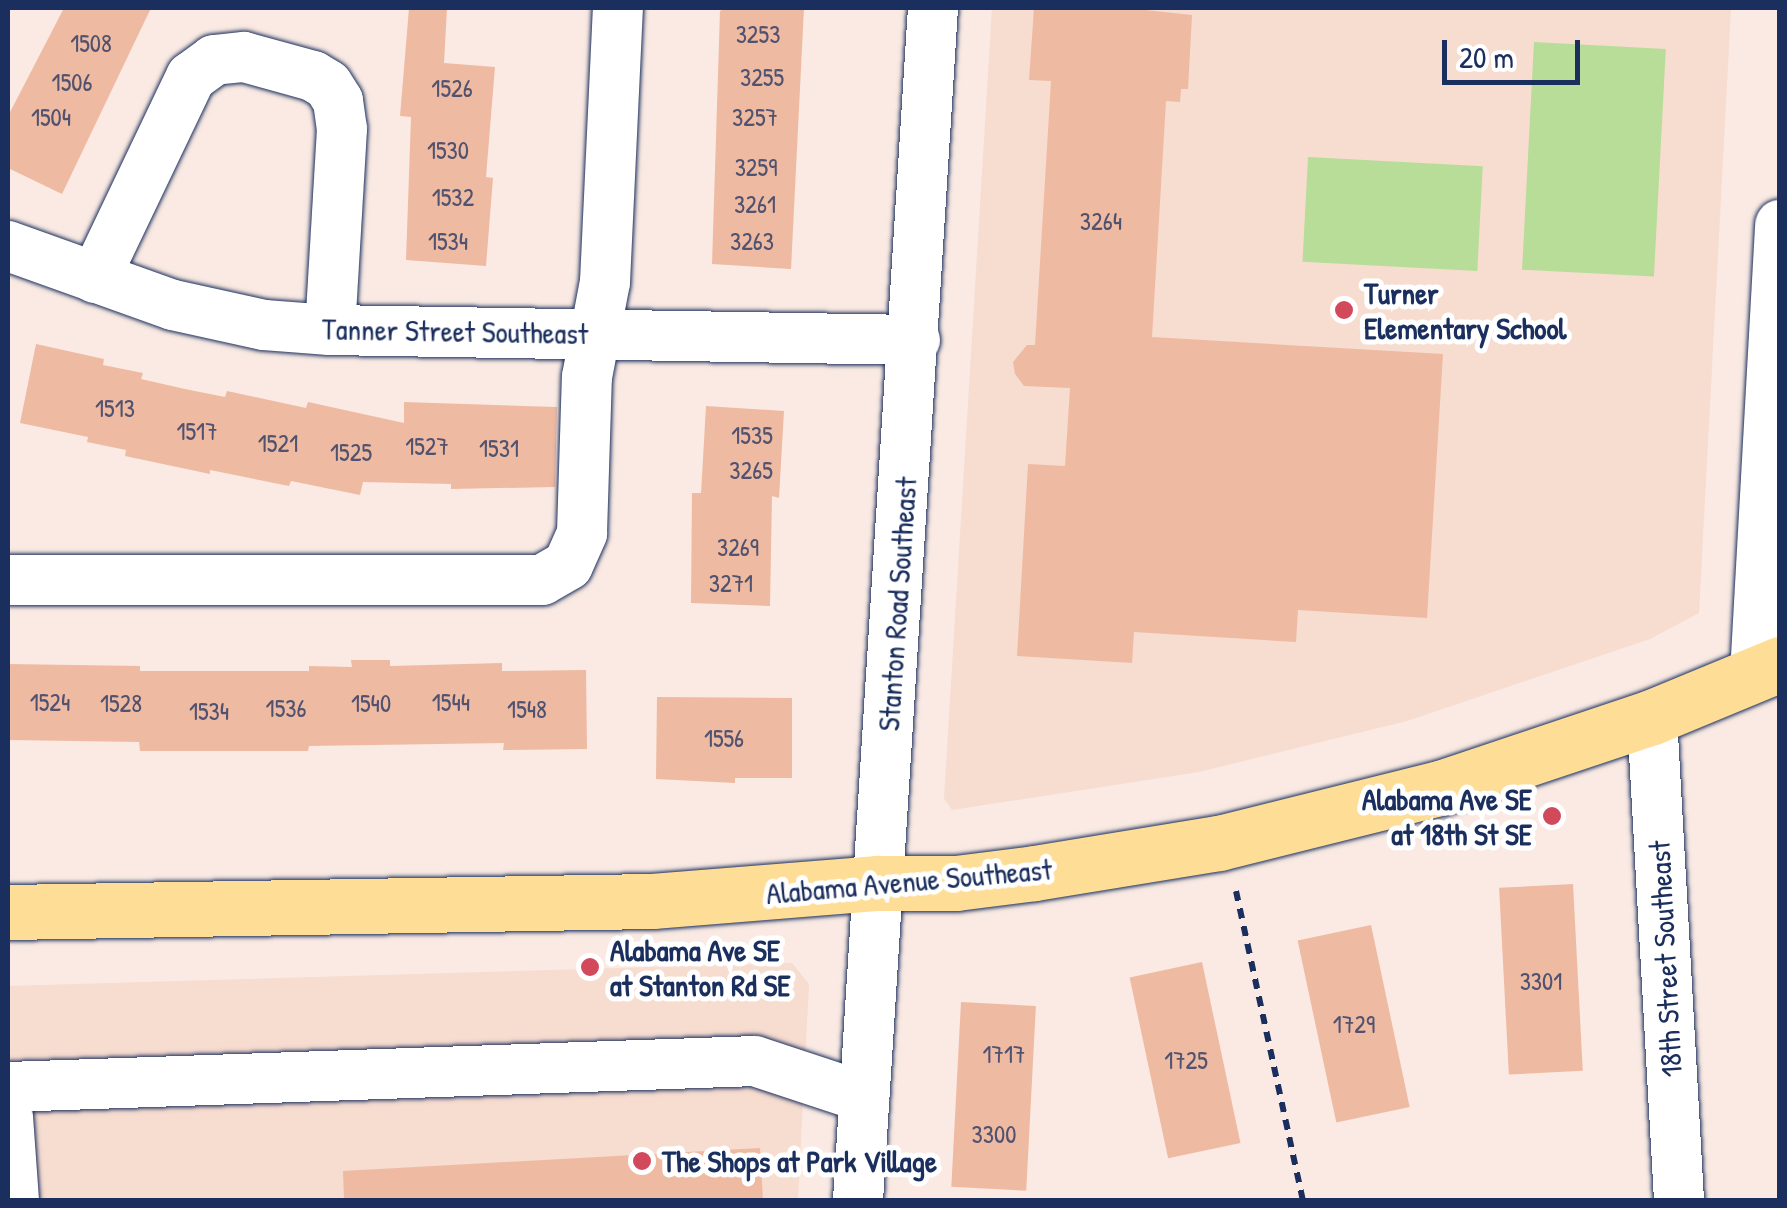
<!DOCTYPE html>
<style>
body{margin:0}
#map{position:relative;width:1787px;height:1208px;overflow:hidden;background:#faeae3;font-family:"Patrick Hand",sans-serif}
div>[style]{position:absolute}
.built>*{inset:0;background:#f7dcd0}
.green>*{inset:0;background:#b7dd99;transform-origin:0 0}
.building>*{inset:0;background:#efbaa2;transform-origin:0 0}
.path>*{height:6px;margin-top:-3px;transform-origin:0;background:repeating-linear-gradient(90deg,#1b2f5e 0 10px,transparent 0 18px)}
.roads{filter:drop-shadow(0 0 2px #1b2f5e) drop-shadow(0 0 2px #1b2f5e)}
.minor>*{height:50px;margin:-25px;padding:0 25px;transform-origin:25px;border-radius:25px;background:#fff}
.major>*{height:55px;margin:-27.5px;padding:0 27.5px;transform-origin:27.5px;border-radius:27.5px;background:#fedd96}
.dots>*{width:28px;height:28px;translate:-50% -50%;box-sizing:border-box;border:5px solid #fff;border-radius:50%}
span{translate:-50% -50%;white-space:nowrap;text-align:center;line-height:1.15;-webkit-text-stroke:10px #fff;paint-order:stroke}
.number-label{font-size:25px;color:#50526f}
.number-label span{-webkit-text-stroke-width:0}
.poi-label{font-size:30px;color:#1b2f5e;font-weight:700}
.left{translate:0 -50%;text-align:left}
.right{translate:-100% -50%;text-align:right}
.street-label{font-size:30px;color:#1b2f5e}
.frame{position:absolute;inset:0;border:10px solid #1b2f5e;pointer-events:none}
.scale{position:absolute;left:1442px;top:40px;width:138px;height:45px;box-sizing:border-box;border:5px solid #1b2f5e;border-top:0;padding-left:12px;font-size:30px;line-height:35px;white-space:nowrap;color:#1b2f5e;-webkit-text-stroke:8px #fff;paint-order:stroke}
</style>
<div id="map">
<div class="built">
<div style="clip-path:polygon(992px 8px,1731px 8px,1699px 613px,1650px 639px,1407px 721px,1199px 772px,952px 810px,944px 799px)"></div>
<div style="clip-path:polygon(792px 963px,809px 984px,798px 1200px,8px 1200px,8px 986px)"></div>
</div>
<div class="green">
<div style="left:1534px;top:42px;width:132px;height:228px;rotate:3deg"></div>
<div style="left:1308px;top:157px;width:175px;height:105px;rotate:3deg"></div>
</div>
<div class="building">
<div style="clip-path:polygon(64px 8px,151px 8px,62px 194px,8px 168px,8px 116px)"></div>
<div style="clip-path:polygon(409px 8px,447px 8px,444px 63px,495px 67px,486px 177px,493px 178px,486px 266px,406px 260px,411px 117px,400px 116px)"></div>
<div style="clip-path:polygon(727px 8px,804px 8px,791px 269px,712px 264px,720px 11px)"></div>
<div style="clip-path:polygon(1034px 8px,1126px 8px,1192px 15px,1188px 89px,1181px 89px,1180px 102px,1166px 101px,1152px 337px,1443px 354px,1427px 618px,1298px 610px,1296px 642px,1134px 632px,1132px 663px,1017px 656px,1028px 464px,1065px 466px,1070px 388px,1024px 386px,1015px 374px,1013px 362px,1027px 345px,1035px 345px,1051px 81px,1029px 80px)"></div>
<div style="clip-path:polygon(36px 344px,104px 359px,103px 365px,143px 373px,141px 379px,185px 389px,225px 397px,227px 391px,306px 408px,308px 402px,404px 423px,404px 402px,557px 407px,555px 487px,451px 489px,451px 484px,363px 482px,360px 495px,291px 481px,289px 486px,210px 470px,210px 474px,125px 456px,126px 450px,87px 442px,88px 437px,20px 423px)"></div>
<div style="clip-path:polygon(706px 406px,784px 411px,779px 498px,772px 496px,770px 606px,691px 603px,692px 493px,701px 493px)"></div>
<div style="clip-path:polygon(351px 660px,390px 660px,390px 666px,502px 663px,502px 671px,586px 670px,587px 749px,503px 750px,504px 743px,309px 746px,308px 751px,140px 751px,139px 742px,8px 740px,8px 664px,140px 666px,140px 671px,309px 671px,309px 666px,352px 667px)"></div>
<div style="clip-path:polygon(657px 697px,792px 698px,792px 778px,735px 778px,735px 783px,656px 779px)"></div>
<div style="left:1573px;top:884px;width:187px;height:74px;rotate:87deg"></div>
<div style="left:1371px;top:925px;width:186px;height:75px;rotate:78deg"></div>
<div style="left:1202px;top:962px;width:185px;height:74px;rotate:78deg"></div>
<div style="left:961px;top:1002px;width:75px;height:185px;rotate:3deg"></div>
<div style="clip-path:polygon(760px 1148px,763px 1200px,344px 1200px,343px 1171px)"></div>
</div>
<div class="path">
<div style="left:1236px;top:891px;width:316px;rotate:77.8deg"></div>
</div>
<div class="roads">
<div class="minor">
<div style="left:8px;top:246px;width:175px;rotate:19.7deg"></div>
<div style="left:173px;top:305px;width:93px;rotate:12.4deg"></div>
<div style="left:264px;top:325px;width:66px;rotate:4.3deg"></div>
<div style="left:330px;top:330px;width:585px;rotate:0.98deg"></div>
<div style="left:95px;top:278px;width:223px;rotate:-64.5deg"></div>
<div style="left:191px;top:77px;width:29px;rotate:-36deg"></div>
<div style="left:214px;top:60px;width:30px;rotate:-6deg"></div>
<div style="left:244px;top:57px;width:72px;rotate:15.4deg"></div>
<div style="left:313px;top:76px;width:17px;rotate:31deg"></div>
<div style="left:328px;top:85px;width:19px;rotate:58deg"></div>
<div style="left:338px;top:101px;width:28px;rotate:82deg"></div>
<div style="left:342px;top:129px;width:201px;rotate:93.4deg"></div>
<div style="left:8px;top:580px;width:534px"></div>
<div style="left:542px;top:580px;width:30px;rotate:-30deg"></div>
<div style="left:568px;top:565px;width:35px;rotate:-66deg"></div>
<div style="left:582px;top:533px;width:156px;rotate:-88.2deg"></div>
<div style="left:587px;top:377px;width:97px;rotate:-79.3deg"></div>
<div style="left:605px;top:282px;width:274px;rotate:-87.3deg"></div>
<div style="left:1755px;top:675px;width:451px;rotate:-86.8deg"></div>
<div style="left:1652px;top:717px;width:484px;rotate:86.8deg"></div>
<div style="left:8px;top:1087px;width:747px;rotate:-1.99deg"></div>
<div style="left:755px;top:1061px;width:115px;rotate:18.3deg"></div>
<div style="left:8px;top:1117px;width:83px;rotate:85.9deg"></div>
<div style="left:858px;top:1200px;width:1194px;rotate:-86.4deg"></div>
</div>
<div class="major">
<div style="left:8px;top:912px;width:644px;rotate:-0.98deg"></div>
<div style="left:652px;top:901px;width:227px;rotate:-4.6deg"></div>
<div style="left:878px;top:883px;width:78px"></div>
<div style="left:956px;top:883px;width:80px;rotate:-7.2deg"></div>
<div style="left:1035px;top:873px;width:186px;rotate:-9.3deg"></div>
<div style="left:1219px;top:843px;width:228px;rotate:-14deg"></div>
<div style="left:1440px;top:788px;width:224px;rotate:-18.5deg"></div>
<div style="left:1652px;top:717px;width:139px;rotate:-22.5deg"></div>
</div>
</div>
<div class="dots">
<div style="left:1344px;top:310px;background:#d1495b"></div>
<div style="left:1552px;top:816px;background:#d1495b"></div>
<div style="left:590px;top:967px;background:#d1495b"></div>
<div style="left:642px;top:1161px;background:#d1495b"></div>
</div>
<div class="number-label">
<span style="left:758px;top:34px">3253</span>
<span style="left:91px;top:43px">1508</span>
<span style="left:762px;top:77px">3255</span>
<span style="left:72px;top:82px">1506</span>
<span style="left:452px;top:88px">1526</span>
<span style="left:51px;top:117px">1504</span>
<span style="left:755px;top:117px">3257</span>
<span style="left:448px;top:150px">1530</span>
<span style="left:756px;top:167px">3259</span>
<span style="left:453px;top:197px">1532</span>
<span style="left:755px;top:204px">3261</span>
<span style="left:1101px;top:221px">3264</span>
<span style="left:448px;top:241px">1534</span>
<span style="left:752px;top:241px">3263</span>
<span style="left:115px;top:408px">1513</span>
<span style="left:197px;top:431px">1517</span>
<span style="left:752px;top:435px">1535</span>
<span style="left:278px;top:443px">1521</span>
<span style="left:427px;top:446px">1527</span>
<span style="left:499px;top:448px">1531</span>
<span style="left:351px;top:452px">1525</span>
<span style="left:751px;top:470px">3265</span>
<span style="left:738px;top:547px">3269</span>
<span style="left:731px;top:583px">3271</span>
<span style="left:50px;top:702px">1524</span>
<span style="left:451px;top:702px">1544</span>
<span style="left:121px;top:703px">1528</span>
<span style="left:371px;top:703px">1540</span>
<span style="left:286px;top:708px">1536</span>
<span style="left:527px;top:709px">1548</span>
<span style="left:209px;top:711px">1534</span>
<span style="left:724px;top:738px">1556</span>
<span style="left:1541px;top:981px">3301</span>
<span style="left:1354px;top:1024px">1729</span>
<span style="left:1004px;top:1054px">1717</span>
<span style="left:1186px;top:1060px">1725</span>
<span style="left:994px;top:1134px">3300</span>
</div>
<div class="poi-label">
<span class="left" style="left:1364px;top:310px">Turner<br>Elementary School</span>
<span class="right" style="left:1532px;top:816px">Alabama Ave SE<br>at 18th St SE</span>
<span class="left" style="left:610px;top:967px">Alabama Ave SE<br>at Stanton Rd SE</span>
<span class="left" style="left:662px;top:1161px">The Shops at Park Village</span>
</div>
<div class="street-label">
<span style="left:455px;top:331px;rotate:1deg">Tanner Street Southeast</span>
<span style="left:897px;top:604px;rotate:-86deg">Stanton Road Southeast</span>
<span style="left:909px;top:881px;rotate:-5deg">Alabama Avenue Southeast</span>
<span style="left:1665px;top:959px;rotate:-93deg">18th Street Southeast</span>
</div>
<div class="frame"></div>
<div class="scale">20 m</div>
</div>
